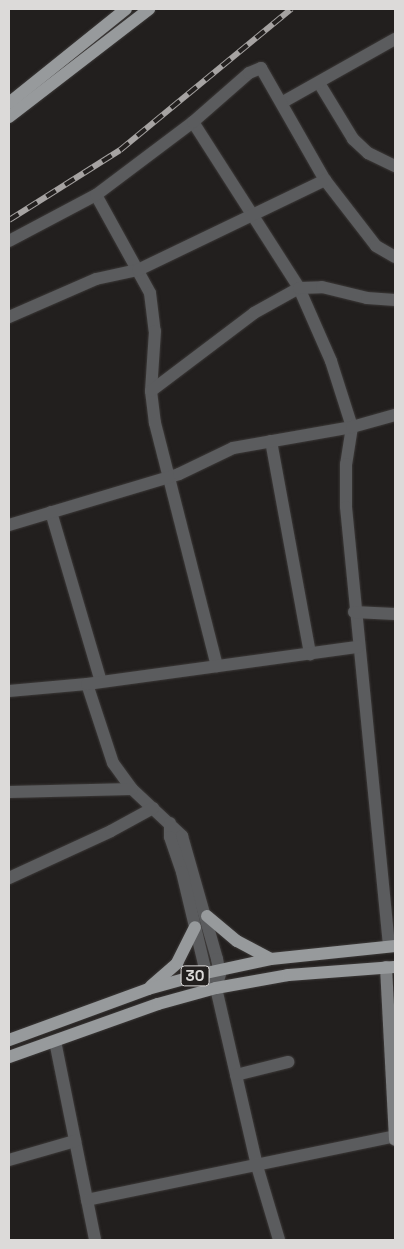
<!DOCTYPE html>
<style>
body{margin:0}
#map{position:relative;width:404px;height:1249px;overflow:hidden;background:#221f1e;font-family:"Space Grotesk",sans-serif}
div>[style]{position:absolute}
.roads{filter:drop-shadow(0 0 1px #3c3938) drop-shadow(0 0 1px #3c3938)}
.street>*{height:12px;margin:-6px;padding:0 6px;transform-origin:6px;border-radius:6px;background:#5b5c5e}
.secondary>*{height:12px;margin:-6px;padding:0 6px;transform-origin:6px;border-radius:6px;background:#7d7f81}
.primary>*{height:12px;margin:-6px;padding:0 6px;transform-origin:6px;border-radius:6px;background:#979a9c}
.rail>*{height:5.5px;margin-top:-2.75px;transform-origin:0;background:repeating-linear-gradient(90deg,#221f1e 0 11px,#a6a3a2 0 22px);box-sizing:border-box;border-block:1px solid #a6a3a2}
span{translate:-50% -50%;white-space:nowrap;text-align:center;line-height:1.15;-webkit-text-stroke:5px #221f1e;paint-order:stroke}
.shield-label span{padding:1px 4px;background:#221f1e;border:1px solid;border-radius:4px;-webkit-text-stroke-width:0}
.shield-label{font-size:15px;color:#dcdad9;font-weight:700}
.frame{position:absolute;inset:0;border:10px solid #dcdad9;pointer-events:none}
</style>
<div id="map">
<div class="roads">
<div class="street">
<div style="left:319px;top:83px;width:66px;rotate:58.7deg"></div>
<div style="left:353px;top:139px;width:21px;rotate:43deg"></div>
<div style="left:368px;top:153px;width:30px;rotate:26deg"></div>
<div style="left:283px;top:102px;width:129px;rotate:-29.4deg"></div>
<div style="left:193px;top:122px;width:197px;rotate:57.4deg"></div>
<div style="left:299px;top:288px;width:80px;rotate:66.3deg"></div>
<div style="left:331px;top:361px;width:69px;rotate:72.3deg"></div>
<div style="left:352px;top:427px;width:37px;rotate:99deg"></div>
<div style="left:346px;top:464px;width:43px;rotate:90deg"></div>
<div style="left:346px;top:507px;width:441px;rotate:84.4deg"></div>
<div style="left:96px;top:195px;width:112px;rotate:61.1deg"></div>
<div style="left:150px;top:293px;width:38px;rotate:83deg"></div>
<div style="left:155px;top:331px;width:60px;rotate:93.8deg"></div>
<div style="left:151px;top:391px;width:32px;rotate:83deg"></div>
<div style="left:155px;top:423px;width:251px;rotate:75.7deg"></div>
<div style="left:9px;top:241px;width:98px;rotate:-27.9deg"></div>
<div style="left:96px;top:195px;width:121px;rotate:-37deg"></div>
<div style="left:193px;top:122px;width:74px;rotate:-41.2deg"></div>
<div style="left:249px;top:73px;width:13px;rotate:-23deg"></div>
<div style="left:261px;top:68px;width:129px;rotate:60.3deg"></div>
<div style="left:325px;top:180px;width:83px;rotate:52.3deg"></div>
<div style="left:376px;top:246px;width:22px;rotate:30deg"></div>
<div style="left:9px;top:317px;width:95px;rotate:-23.6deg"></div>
<div style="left:96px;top:279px;width:43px;rotate:-12.1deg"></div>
<div style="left:138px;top:270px;width:208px;rotate:-25.7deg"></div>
<div style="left:151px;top:391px;width:129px;rotate:-37.1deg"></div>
<div style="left:254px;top:313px;width:51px;rotate:-29.1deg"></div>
<div style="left:299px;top:288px;width:23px;rotate:-2deg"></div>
<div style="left:322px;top:287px;width:46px;rotate:13.7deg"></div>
<div style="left:367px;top:298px;width:28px;rotate:4deg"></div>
<div style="left:271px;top:441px;width:217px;rotate:79.6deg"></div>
<div style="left:51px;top:512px;width:177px;rotate:73.6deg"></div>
<div style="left:9px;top:525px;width:177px;rotate:-16.7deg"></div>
<div style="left:179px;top:474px;width:60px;rotate:-25.7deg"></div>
<div style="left:233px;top:448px;width:121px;rotate:-10deg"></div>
<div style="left:352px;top:427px;width:45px;rotate:-15.6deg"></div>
<div style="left:354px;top:612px;width:41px;rotate:2.8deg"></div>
<div style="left:87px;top:684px;width:83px;rotate:71.8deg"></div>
<div style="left:113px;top:763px;width:32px;rotate:54deg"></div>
<div style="left:132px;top:789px;width:69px;rotate:43.2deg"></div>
<div style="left:182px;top:836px;width:128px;rotate:74.1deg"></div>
<div style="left:217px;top:959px;width:15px;rotate:79deg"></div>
<div style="left:220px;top:974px;width:15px;rotate:106deg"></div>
<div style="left:9px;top:691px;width:78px;rotate:-5.1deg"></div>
<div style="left:87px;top:684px;width:274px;rotate:-7.8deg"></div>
<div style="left:9px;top:792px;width:123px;rotate:-1.4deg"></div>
<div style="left:170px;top:823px;width:14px;rotate:90deg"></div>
<div style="left:170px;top:837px;width:37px;rotate:71deg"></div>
<div style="left:182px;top:872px;width:104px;rotate:76.6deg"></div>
<div style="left:206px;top:973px;width:18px;rotate:56deg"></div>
<div style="left:216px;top:988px;width:183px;rotate:77deg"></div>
<div style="left:257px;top:1166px;width:77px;rotate:73.4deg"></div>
<div style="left:9px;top:878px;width:112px;rotate:-24.7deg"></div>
<div style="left:111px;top:831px;width:48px;rotate:-28.7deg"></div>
<div style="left:55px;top:1041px;width:203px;rotate:78.6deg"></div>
<div style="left:236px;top:1075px;width:54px;rotate:-14deg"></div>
<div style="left:9px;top:1160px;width:69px;rotate:-16.1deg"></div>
<div style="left:87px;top:1200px;width:315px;rotate:-11.7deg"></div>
</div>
<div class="secondary">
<div style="left:386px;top:967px;width:173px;rotate:87deg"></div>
</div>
<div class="primary">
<div style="left:9px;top:103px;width:150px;rotate:-38.8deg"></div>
<div style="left:9px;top:117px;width:177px;rotate:-37.6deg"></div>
<div style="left:207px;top:916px;width:39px;rotate:40deg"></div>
<div style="left:237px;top:941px;width:38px;rotate:28deg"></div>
<div style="left:151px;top:986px;width:35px;rotate:-41deg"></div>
<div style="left:177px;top:963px;width:40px;rotate:-63.4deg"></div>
<div style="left:9px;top:1040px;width:148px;rotate:-20.1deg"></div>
<div style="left:148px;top:989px;width:60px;rotate:-15.4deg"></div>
<div style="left:206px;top:973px;width:66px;rotate:-12.2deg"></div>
<div style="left:271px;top:959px;width:125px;rotate:-6deg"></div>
<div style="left:9px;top:1057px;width:158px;rotate:-19.6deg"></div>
<div style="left:158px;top:1004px;width:60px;rotate:-15.4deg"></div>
<div style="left:216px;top:988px;width:73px;rotate:-10.2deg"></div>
<div style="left:288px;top:975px;width:107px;rotate:-4.3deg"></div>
</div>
</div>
<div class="rail">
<div style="left:9px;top:220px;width:131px;rotate:-32.2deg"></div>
<div style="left:120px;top:150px;width:222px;rotate:-39.5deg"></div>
</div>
<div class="shield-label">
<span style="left:195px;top:976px">30</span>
</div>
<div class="frame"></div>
</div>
